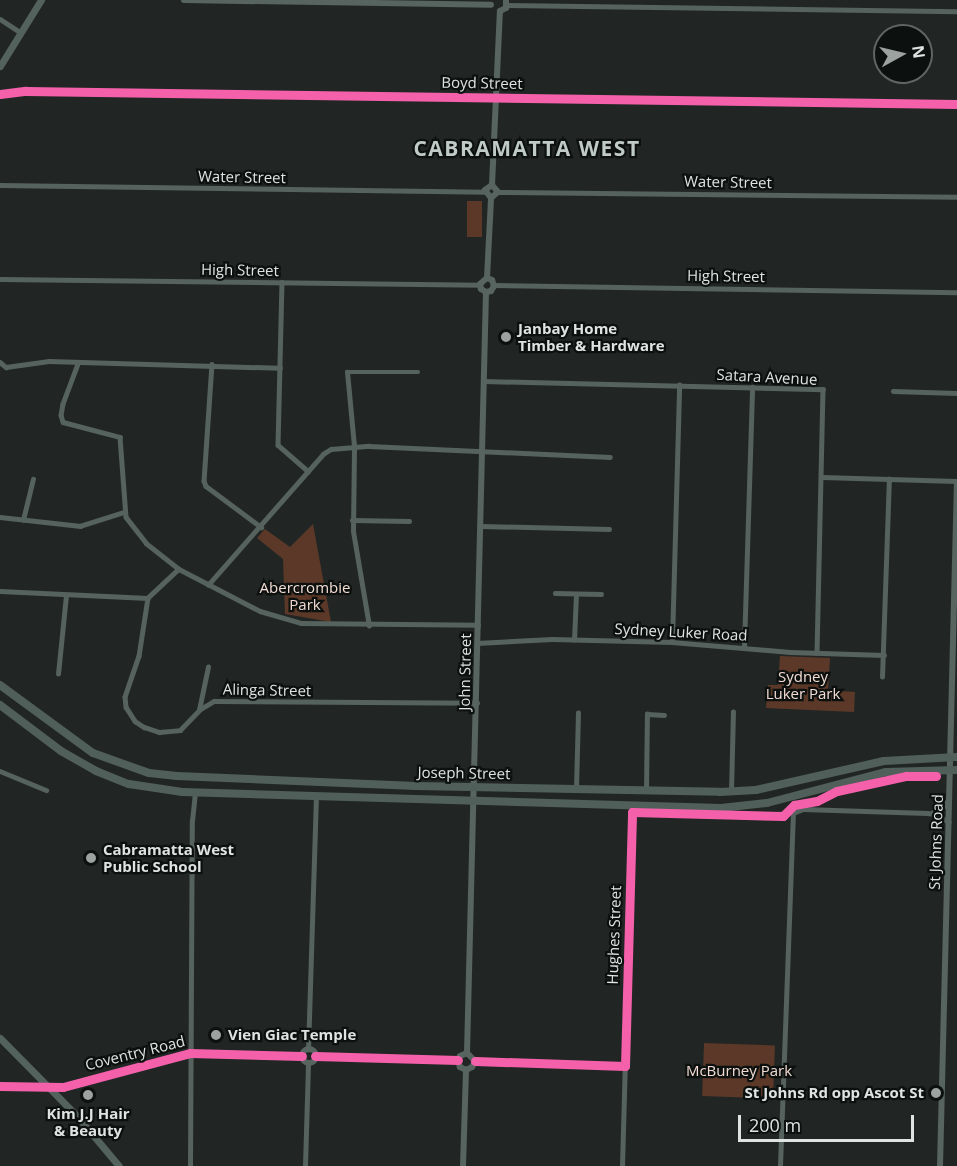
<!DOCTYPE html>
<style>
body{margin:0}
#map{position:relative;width:957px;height:1166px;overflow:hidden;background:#212624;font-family:"Open Sans",sans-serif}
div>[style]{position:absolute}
.green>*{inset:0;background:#5b3828;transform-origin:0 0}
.street>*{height:4.5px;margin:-2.25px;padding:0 2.25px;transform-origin:2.25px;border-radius:2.25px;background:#56625d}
.secondary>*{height:6px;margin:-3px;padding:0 3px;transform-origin:3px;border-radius:3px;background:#576460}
.secondary>.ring{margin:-3px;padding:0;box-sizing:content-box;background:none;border:6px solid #576460;border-radius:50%}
.primary>*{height:7px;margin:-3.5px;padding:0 3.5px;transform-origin:3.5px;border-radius:3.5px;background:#54625d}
.highway>*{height:8px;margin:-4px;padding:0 4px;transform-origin:4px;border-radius:4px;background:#515f5a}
.cycleway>*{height:9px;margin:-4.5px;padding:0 4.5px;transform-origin:4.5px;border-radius:4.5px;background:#f560ab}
.dots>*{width:16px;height:16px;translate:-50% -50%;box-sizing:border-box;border:3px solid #0c100e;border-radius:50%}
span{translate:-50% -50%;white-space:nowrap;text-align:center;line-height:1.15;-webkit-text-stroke:4.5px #0c100e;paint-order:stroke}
.street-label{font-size:15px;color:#dee4e2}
.poi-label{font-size:15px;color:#dee4e2;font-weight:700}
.left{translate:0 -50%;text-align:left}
.right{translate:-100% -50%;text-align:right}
.park-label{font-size:15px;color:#f2dcd3}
.district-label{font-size:21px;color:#c0cbc7;font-weight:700;letter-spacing:1.5px}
.north{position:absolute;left:873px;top:24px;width:60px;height:60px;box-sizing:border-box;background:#0c100e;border:2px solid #606563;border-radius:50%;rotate:82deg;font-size:16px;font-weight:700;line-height:24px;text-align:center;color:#dee4e2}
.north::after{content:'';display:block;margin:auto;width:21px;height:27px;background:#9ca2a0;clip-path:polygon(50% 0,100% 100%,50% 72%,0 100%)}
.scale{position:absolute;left:738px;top:1115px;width:176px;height:27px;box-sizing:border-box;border:3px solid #dee4e2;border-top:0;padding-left:8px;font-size:18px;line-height:21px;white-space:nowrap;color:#dee4e2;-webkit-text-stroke:4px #0c100e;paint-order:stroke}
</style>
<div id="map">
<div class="green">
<div style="left:467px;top:201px;width:15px;height:36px"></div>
<div style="clip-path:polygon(313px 524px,331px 622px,285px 614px,283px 559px,257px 538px,265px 529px,290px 547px)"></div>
<div style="clip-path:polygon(780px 656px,830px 658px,828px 690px,855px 692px,854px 712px,766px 708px,768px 685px,778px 685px)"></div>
<div style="left:704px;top:1043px;width:71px;height:53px;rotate:2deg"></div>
</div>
<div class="street">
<div style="left:507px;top:5px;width:450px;rotate:0.8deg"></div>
<div style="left:0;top:19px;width:24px;rotate:33deg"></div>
<div style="left:0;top:94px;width:26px;rotate:-7deg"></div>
<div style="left:26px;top:91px;width:931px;rotate:0.8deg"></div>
<div style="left:0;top:185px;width:485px;rotate:0.8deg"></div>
<div style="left:498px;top:192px;width:459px;rotate:0.6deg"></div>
<div style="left:0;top:279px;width:480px;rotate:0.7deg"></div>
<div style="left:282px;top:282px;width:163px;rotate:91.4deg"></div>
<div style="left:278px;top:445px;width:40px;rotate:41deg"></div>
<div style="left:494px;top:285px;width:463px;rotate:0.9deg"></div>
<div style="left:0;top:362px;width:8px;rotate:40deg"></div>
<div style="left:6px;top:367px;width:43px;rotate:-7.9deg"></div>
<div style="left:49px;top:361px;width:231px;rotate:1.7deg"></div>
<div style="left:78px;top:364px;width:43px;rotate:110.6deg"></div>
<div style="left:63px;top:404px;width:11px;rotate:100deg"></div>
<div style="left:61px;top:415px;width:7px;rotate:74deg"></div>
<div style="left:63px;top:422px;width:59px;rotate:14.7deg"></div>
<div style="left:120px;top:437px;width:80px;rotate:85.7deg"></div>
<div style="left:126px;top:517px;width:33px;rotate:52deg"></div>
<div style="left:146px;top:543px;width:42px;rotate:38.2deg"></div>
<div style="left:179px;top:569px;width:91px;rotate:27.4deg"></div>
<div style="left:260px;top:611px;width:43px;rotate:16.3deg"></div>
<div style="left:301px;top:623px;width:177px;rotate:0.6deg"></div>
<div style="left:212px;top:364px;width:117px;rotate:93.9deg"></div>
<div style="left:204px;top:481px;width:5px;rotate:68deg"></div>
<div style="left:206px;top:486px;width:69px;rotate:36.7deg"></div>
<div style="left:484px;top:381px;width:339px;rotate:1.4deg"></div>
<div style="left:823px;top:389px;width:264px;rotate:91.3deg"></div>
<div style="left:893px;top:391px;width:64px;rotate:1.8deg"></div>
<div style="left:822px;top:477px;width:135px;rotate:1.7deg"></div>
<div style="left:0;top:517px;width:81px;rotate:6.4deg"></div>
<div style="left:80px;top:526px;width:46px;rotate:-17.7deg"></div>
<div style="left:23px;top:520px;width:42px;rotate:-76.3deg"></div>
<div style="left:352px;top:520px;width:57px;rotate:1deg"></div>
<div style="left:481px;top:526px;width:128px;rotate:1.3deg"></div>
<div style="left:179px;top:569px;width:42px;rotate:136.9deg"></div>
<div style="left:148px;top:598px;width:59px;rotate:98.8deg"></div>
<div style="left:139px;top:656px;width:43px;rotate:108.9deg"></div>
<div style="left:125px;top:697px;width:10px;rotate:84deg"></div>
<div style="left:126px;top:707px;width:17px;rotate:57deg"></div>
<div style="left:135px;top:721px;width:11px;rotate:34deg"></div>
<div style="left:144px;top:727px;width:16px;rotate:18deg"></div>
<div style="left:159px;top:732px;width:21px;rotate:-5deg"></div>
<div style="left:180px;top:730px;width:28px;rotate:-46deg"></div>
<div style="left:199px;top:710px;width:17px;rotate:-31deg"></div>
<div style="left:214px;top:701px;width:263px;rotate:0.4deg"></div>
<div style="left:208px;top:585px;width:174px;rotate:-48.7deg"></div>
<div style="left:323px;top:454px;width:9px;rotate:-32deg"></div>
<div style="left:331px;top:449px;width:38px;rotate:-5deg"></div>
<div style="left:369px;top:446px;width:241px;rotate:2.6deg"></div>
<div style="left:0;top:591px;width:148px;rotate:2.7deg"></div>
<div style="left:555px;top:593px;width:46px;rotate:1.2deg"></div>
<div style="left:369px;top:626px;width:96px;rotate:-99.6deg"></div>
<div style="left:353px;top:531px;width:85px;rotate:-89.3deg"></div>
<div style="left:354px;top:446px;width:74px;rotate:-95.4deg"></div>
<div style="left:347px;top:372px;width:71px"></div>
<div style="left:574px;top:640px;width:45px;rotate:-87.5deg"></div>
<div style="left:672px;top:642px;width:257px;rotate:-88.4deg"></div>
<div style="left:477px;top:643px;width:75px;rotate:-3.1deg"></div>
<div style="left:552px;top:639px;width:120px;rotate:1.4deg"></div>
<div style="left:672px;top:642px;width:118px;rotate:4.8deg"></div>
<div style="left:790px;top:652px;width:94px;rotate:1.8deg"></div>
<div style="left:744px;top:646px;width:259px;rotate:-88.2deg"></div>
<div style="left:58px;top:674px;width:79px;rotate:-84.2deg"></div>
<div style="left:882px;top:677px;width:198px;rotate:-88deg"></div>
<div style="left:199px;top:710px;width:44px;rotate:-78.2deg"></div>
<div style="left:0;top:771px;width:50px;rotate:22.4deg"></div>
<div style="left:576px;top:789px;width:76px;rotate:-88.5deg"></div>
<div style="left:646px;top:791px;width:77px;rotate:-89.3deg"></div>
<div style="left:647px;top:714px;width:17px;rotate:3deg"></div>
<div style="left:731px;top:792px;width:80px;rotate:-88.6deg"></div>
<div style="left:933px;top:812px;width:11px;rotate:-27deg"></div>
<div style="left:943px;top:807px;width:10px;rotate:-53deg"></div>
<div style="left:308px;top:1050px;width:254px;rotate:-88.2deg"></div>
<div style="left:475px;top:1061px;width:150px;rotate:1.9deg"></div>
<div style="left:0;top:1086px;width:48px"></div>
<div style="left:190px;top:1166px;width:345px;rotate:-89.7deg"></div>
<div style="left:192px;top:821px;width:28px;rotate:-84deg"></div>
<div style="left:305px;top:1166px;width:103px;rotate:-88.3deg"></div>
<div style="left:622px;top:1166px;width:360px;rotate:-88.4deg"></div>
<div style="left:780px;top:1166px;width:353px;rotate:-87.9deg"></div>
<div style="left:793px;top:813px;width:11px;rotate:-22deg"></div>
<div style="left:803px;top:809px;width:124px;rotate:1.8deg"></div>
<div style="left:927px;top:813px;width:9px;rotate:6deg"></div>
<div style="left:936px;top:814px;width:15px;rotate:32deg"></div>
</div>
<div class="secondary">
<div style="left:184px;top:0;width:307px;rotate:0.9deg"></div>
<div style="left:500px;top:11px;width:7px;rotate:-27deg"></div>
<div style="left:506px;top:8px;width:8px;rotate:-90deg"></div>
<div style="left:492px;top:185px;width:174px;rotate:-87.4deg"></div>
<div style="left:491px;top:198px;width:9px;rotate:-41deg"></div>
<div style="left:498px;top:192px;width:9px;rotate:-131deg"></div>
<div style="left:491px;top:198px;width:10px;rotate:-127deg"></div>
<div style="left:485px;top:190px;width:9px;rotate:-36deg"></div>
<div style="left:487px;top:278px;width:80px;rotate:-87.1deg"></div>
<div style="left:486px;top:292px;width:5px;rotate:-11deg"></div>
<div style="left:491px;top:291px;width:6px;rotate:-59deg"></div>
<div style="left:494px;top:286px;width:6px;rotate:-108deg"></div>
<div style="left:492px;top:280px;width:5px;rotate:-158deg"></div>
<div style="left:486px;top:292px;width:6px;rotate:-149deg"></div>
<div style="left:481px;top:289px;width:5px;rotate:-101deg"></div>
<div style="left:480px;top:284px;width:9px;rotate:-41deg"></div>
<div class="ring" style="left:302px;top:1049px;width:8px;height:8px"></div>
<div style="left:467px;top:1053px;width:761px;rotate:-88.57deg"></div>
<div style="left:315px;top:1056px;width:143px;rotate:1.6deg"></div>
<div style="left:466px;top:1070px;width:7px;rotate:-153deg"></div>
<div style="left:460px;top:1067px;width:7px;rotate:-106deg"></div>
<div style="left:458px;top:1060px;width:4px;rotate:-63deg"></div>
<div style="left:460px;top:1056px;width:8px;rotate:-23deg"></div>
<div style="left:466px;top:1070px;width:7px;rotate:-27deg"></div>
<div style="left:472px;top:1067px;width:7px;rotate:-63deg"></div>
<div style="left:475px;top:1061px;width:11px;rotate:-135deg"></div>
<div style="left:48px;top:1086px;width:15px;rotate:4deg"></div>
<div style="left:63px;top:1087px;width:131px;rotate:-15deg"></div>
<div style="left:190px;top:1053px;width:112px;rotate:1.5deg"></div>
<div style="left:463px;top:1166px;width:96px;rotate:-88.2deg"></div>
<div style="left:940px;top:1166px;width:684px;rotate:-88.58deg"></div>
</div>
<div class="primary">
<div style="left:0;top:66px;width:78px;rotate:-58.2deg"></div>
<div style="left:0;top:1038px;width:110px;rotate:45.4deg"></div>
<div style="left:77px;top:1116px;width:65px;rotate:50deg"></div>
</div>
<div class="highway">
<div style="left:0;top:685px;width:115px;rotate:36.2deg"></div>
<div style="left:93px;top:753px;width:59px;rotate:19.7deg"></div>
<div style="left:149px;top:773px;width:28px;rotate:6deg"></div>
<div style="left:177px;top:776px;width:239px;rotate:2.4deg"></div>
<div style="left:416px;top:786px;width:304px;rotate:1.1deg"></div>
<div style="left:720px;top:792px;width:36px;rotate:-3deg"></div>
<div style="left:756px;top:790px;width:131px;rotate:-12.8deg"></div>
<div style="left:884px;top:761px;width:73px;rotate:-3.1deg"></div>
<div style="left:0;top:705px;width:76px;rotate:37deg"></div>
<div style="left:61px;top:751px;width:40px;rotate:29.7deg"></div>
<div style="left:96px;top:771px;width:35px;rotate:22deg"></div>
<div style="left:129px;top:784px;width:54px;rotate:8.6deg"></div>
<div style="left:182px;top:792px;width:539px;rotate:1.7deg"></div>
<div style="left:721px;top:808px;width:46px;rotate:-6.2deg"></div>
<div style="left:767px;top:803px;width:123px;rotate:-14.6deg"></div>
<div style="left:886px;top:772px;width:71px;rotate:-1.6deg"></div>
</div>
<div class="cycleway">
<div style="left:0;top:94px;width:26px;rotate:-7deg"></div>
<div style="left:26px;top:91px;width:931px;rotate:0.8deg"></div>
<div style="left:315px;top:1056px;width:143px;rotate:1.6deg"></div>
<div style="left:475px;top:1061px;width:150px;rotate:1.9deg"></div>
<div style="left:625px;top:1066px;width:254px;rotate:-88.4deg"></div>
<div style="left:632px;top:812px;width:151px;rotate:1.5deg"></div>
<div style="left:783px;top:816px;width:16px;rotate:-45deg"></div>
<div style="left:794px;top:805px;width:23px;rotate:-10deg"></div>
<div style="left:817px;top:801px;width:22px;rotate:-27deg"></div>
<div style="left:837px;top:791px;width:71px;rotate:-12.3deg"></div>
<div style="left:906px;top:776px;width:30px"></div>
<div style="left:0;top:1086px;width:63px;rotate:0.9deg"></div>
<div style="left:63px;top:1087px;width:131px;rotate:-15deg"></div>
<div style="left:190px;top:1053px;width:112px;rotate:1.5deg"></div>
</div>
<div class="dots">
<div style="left:506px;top:337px;background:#9ca2a0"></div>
<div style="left:91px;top:858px;background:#9ca2a0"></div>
<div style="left:216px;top:1035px;background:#9ca2a0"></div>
<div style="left:936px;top:1093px;background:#9ca2a0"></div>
<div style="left:88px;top:1095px;background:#9ca2a0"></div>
</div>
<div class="street-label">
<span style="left:482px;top:83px;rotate:1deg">Boyd Street</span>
<span style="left:242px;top:177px;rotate:1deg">Water Street</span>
<span style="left:728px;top:182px;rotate:1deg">Water Street</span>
<span style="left:240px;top:270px;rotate:1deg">High Street</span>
<span style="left:726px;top:276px;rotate:1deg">High Street</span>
<span style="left:767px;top:377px;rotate:3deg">Satara Avenue</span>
<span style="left:681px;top:632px;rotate:3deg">Sydney Luker Road</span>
<span style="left:465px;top:672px;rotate:-89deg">John Street</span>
<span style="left:267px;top:690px;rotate:1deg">Alinga Street</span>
<span style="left:464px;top:773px;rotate:1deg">Joseph Street</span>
<span style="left:936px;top:842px;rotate:-88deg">St Johns Road</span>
<span style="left:614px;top:935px;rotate:-88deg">Hughes Street</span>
<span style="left:135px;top:1053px;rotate:-14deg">Coventry Road</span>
</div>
<div class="poi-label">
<span class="left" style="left:518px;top:337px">Janbay Home<br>Timber &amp; Hardware</span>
<span class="left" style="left:103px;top:858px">Cabramatta West<br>Public School</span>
<span class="left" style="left:228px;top:1035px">Vien Giac Temple</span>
<span class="right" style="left:924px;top:1093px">St Johns Rd opp Ascot St</span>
<span style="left:88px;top:1122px">Kim J.J Hair<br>&amp; Beauty</span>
</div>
<div class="park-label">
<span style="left:305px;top:596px">Abercrombie<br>Park</span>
<span style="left:803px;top:685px">Sydney<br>Luker Park</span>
<span style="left:739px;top:1071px">McBurney Park</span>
</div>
<div class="district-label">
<span style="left:527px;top:148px">CABRAMATTA WEST</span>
</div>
<div class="north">N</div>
<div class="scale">200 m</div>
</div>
